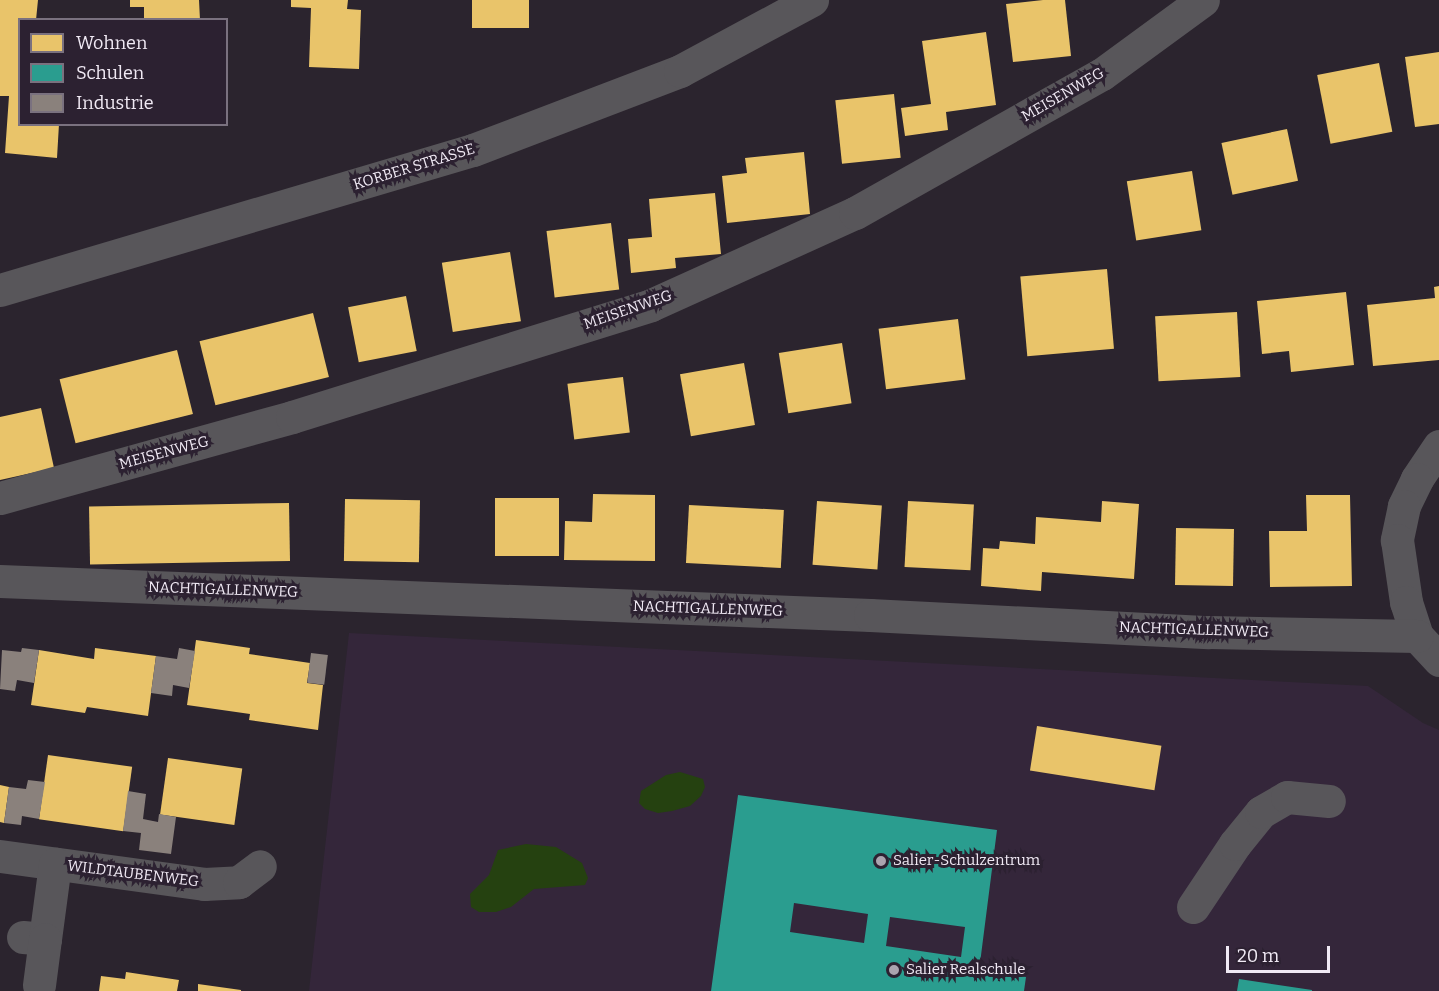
<!DOCTYPE html>
<style>
body{margin:0}
#map{position:relative;width:1439px;height:991px;overflow:hidden;background:#2b242e;font-family:Bitter,serif}
div>[style]{position:absolute}
.built>*{inset:0;background:#34263a}
.green>*{inset:0;background:#254110}
.homes>*{inset:0;background:#e9c46a;transform-origin:0 0}
.schools>*{inset:0;background:#2a9d8f}
.industry>*{inset:0;background:#8a817c;transform-origin:0 0}
.minor>*{height:33px;margin:-16.5px;padding:0 16.5px;transform-origin:16.5px;border-radius:16.5px;background:#58565a}
.dots>*{width:16px;height:16px;translate:-50% -50%;box-sizing:border-box;border:3px solid #2c2131;border-radius:50%}
span{translate:-50% -50%;white-space:nowrap;text-align:center;line-height:1.15;-webkit-text-stroke:6px #2c2131;paint-order:stroke}
.street-label{font-size:15px;color:#f0e9f4}
.poi-label{font-size:15px;color:#f0e9f4}
.left{translate:0 -50%;text-align:left}
.legend{position:absolute;left:18px;top:18px;width:210px;height:108px;box-sizing:border-box;background:#2c2131;border:2px solid #7a717f;margin:0;padding:8px 10px;list-style:none;font-size:18px;color:#f0e9f4}
.legend li{display:flex;align-items:center;gap:12px;height:30px}
.legend b{width:30px;border:2px solid #7a717f}
.scale{position:absolute;left:1226px;top:946px;width:104px;height:27px;box-sizing:border-box;border:3px solid #f0e9f4;border-top:0;padding-left:8px;font-size:18px;line-height:21px;white-space:nowrap;color:#f0e9f4;-webkit-text-stroke:4px #2c2131;paint-order:stroke}
</style>
<div id="map">
<div class="built">
<div style="clip-path:polygon(349px 633px,1368px 686px,1423px 723px,1439px 730px,1439px 991px,309px 991px)"></div>
</div>
<div class="green">
<div style="clip-path:polygon(680px 772px,703px 779px,705px 787px,701px 796px,690px 806px,672px 811px,658px 813px,645px 809px,639px 803px,641px 791px,666px 775px)"></div>
<div style="clip-path:polygon(526px 844px,556px 847px,582px 863px,588px 878px,585px 885px,534px 889px,511px 907px,496px 912px,479px 912px,471px 907px,470px 894px,489px 875px,498px 850px)"></div>
</div>
<div class="homes">
<div style="clip-path:polygon(0 0,38px 0,36px 20px,20px 20px,20px 124px,59px 124px,57px 158px,5px 153px,9px 96px,0 96px)"></div>
<div style="clip-path:polygon(130px 0,199px 0,200px 20px,144px 20px,144px 7px,130px 7px)"></div>
<div style="clip-path:polygon(291px 0,348px 0,347px 9px,361px 10px,359px 69px,309px 67px,311px 8px,291px 7px)"></div>
<div style="left:472px;top:0;width:57px;height:28px"></div>
<div style="clip-path:polygon(1043px 0,1065px 0,1071px 56px,1013px 62px,1006px 4px)"></div>
<div style="clip-path:polygon(986px 32px,996px 105px,946px 112px,948px 130px,905px 136px,901px 108px,931px 104px,922px 41px)"></div>
<div style="clip-path:polygon(1439px 52px,1439px 124px,1415px 127px,1405px 57px)"></div>
<div style="left:1379px;top:63px;width:70px;height:63px;rotate:79deg"></div>
<div style="left:894px;top:94px;width:64px;height:59px;rotate:84deg"></div>
<div style="left:1287px;top:129px;width:53px;height:67px;rotate:78deg"></div>
<div style="clip-path:polygon(804px 152px,810px 214px,727px 223px,722px 176px,747px 173px,745px 158px)"></div>
<div style="left:1192px;top:171px;width:60px;height:66px;rotate:81deg"></div>
<div style="clip-path:polygon(715px 193px,721px 254px,675px 258px,676px 268px,631px 273px,628px 239px,652px 237px,649px 199px)"></div>
<div style="left:611px;top:223px;width:67px;height:65px;rotate:83deg"></div>
<div style="left:510px;top:252px;width:70px;height:69px;rotate:81deg"></div>
<div style="left:1107px;top:269px;width:80px;height:87px;rotate:85deg"></div>
<div style="clip-path:polygon(1439px 286px,1439px 360px,1373px 366px,1367px 305px,1435px 298px,1434px 287px)"></div>
<div style="clip-path:polygon(1346px 292px,1354px 365px,1291px 372px,1289px 351px,1262px 354px,1257px 301px)"></div>
<div style="left:406px;top:296px;width:56px;height:59px;rotate:79deg"></div>
<div style="left:1237px;top:312px;width:65px;height:82px;rotate:87deg"></div>
<div style="left:313px;top:313px;width:66px;height:117px;rotate:76deg"></div>
<div style="left:958px;top:319px;width:61px;height:80px;rotate:83deg"></div>
<div style="left:842px;top:343px;width:61px;height:64px;rotate:81deg"></div>
<div style="left:177px;top:350px;width:66px;height:121px;rotate:76deg"></div>
<div style="left:744px;top:363px;width:63px;height:65px;rotate:80deg"></div>
<div style="left:623px;top:377px;width:56px;height:56px;rotate:83deg"></div>
<div style="clip-path:polygon(41px 408px,54px 468px,0 480px,0 417px)"></div>
<div style="clip-path:polygon(593px 494px,655px 495px,655px 561px,564px 560px,565px 521px,592px 522px)"></div>
<div style="clip-path:polygon(1306px 495px,1350px 495px,1352px 586px,1270px 587px,1269px 531px,1307px 531px)"></div>
<div style="left:495px;top:498px;width:64px;height:58px"></div>
<div style="left:345px;top:499px;width:75px;height:62px;rotate:1deg"></div>
<div style="left:817px;top:501px;width:65px;height:64px;rotate:4deg"></div>
<div style="left:908px;top:501px;width:66px;height:66px;rotate:3deg"></div>
<div style="clip-path:polygon(1102px 501px,1139px 504px,1134px 579px,1042px 572px,1041px 591px,981px 586px,983px 548px,999px 549px,1000px 541px,1035px 544px,1036px 517px,1101px 522px)"></div>
<div style="left:289px;top:503px;width:58px;height:200px;rotate:89deg"></div>
<div style="left:689px;top:505px;width:95px;height:58px;rotate:3deg"></div>
<div style="left:1176px;top:528px;width:58px;height:57px;rotate:1deg"></div>
<div style="clip-path:polygon(196px 640px,250px 648px,249px 654px,310px 663px,307px 683px,323px 685px,318px 730px,249px 720px,250px 714px,187px 705px)"></div>
<div style="clip-path:polygon(95px 648px,156px 656px,148px 716px,87px 707px,85px 713px,31px 705px,39px 650px,94px 659px)"></div>
<div style="left:1037px;top:726px;width:126px;height:45px;rotate:9deg"></div>
<div style="left:48px;top:755px;width:85px;height:65px;rotate:8deg"></div>
<div style="left:168px;top:758px;width:75px;height:57px;rotate:8deg"></div>
<div style="clip-path:polygon(0 785px,9px 787px,4px 823px,0 822px)"></div>
<div style="clip-path:polygon(126px 972px,179px 980px,177px 991px,99px 991px,101px 976px,125px 979px)"></div>
<div style="clip-path:polygon(198px 984px,241px 990px,241px 991px,198px 991px)"></div>
</div>
<div class="schools">
<div style="clip-path:polygon(evenodd,738px 795px,997px 830px,979px 971px,1026px 977px,1024px 991px,711px 991px,738px 795px,794px 903px,868px 914px,864px 943px,790px 932px,794px 903px,738px 795px,890px 917px,965px 927px,961px 957px,886px 946px,890px 917px)"></div>
<div style="clip-path:polygon(1239px 979px,1312px 990px,1312px 991px,1237px 991px)"></div>
</div>
<div class="industry">
<div style="clip-path:polygon(22px 648px,39px 650px,34px 683px,17px 680px,15px 691px,0 689px,2px 650px,21px 652px)"></div>
<div style="clip-path:polygon(179px 648px,195px 651px,189px 688px,173px 685px,172px 696px,151px 693px,156px 656px,177px 659px)"></div>
<div style="left:311px;top:653px;width:17px;height:30px;rotate:7deg"></div>
<div style="clip-path:polygon(28px 780px,45px 782px,39px 819px,22px 816px,21px 825px,4px 823px,9px 787px,26px 789px)"></div>
<div style="clip-path:polygon(128px 791px,146px 794px,143px 819px,158px 822px,159px 814px,176px 817px,171px 854px,139px 850px,141px 833px,123px 831px)"></div>
</div>
<div class="minor">
<div style="left:0;top:290px;width:493px;rotate:-16.5deg"></div>
<div style="left:473px;top:150px;width:222px;rotate:-20.9deg"></div>
<div style="left:680px;top:71px;width:150px;rotate:-28.3deg"></div>
<div style="left:1439px;top:446px;width:40px;rotate:124deg"></div>
<div style="left:1417px;top:479px;width:30px;rotate:116deg"></div>
<div style="left:1404px;top:506px;width:35px;rotate:102deg"></div>
<div style="left:1397px;top:540px;width:63px;rotate:81.7deg"></div>
<div style="left:1406px;top:602px;width:36px;rotate:72deg"></div>
<div style="left:1417px;top:636px;width:33px;rotate:47deg"></div>
<div style="left:0;top:498px;width:303px;rotate:-15.5deg"></div>
<div style="left:292px;top:417px;width:376px;rotate:-17.3deg"></div>
<div style="left:651px;top:305px;width:224px;rotate:-24.3deg"></div>
<div style="left:855px;top:213px;width:283px;rotate:-29.4deg"></div>
<div style="left:1102px;top:74px;width:125px;rotate:-36.2deg"></div>
<div style="left:0;top:581px;width:871px;rotate:2.24deg"></div>
<div style="left:870px;top:615px;width:339px;rotate:2.9deg"></div>
<div style="left:1209px;top:632px;width:208px;rotate:1.1deg"></div>
<div style="left:0;top:856px;width:206px;rotate:7.8deg"></div>
<div style="left:204px;top:884px;width:35px;rotate:-3deg"></div>
<div style="left:239px;top:882px;width:26px;rotate:-37deg"></div>
<div style="left:1193px;top:907px;width:76px;rotate:-56.3deg"></div>
<div style="left:1235px;top:844px;width:41px;rotate:-50.9deg"></div>
<div style="left:1261px;top:812px;width:30px;rotate:-30deg"></div>
<div style="left:1287px;top:797px;width:42px;rotate:5.4deg"></div>
<div style="left:23px;top:937px;width:22px;rotate:5deg"></div>
<div style="left:45px;top:939px;width:76px;rotate:-82.4deg"></div>
<div style="left:39px;top:985px;width:46px;rotate:-82.6deg"></div>
</div>
<div class="dots">
<div style="left:881px;top:861px;background:#aba4af"></div>
<div style="left:894px;top:970px;background:#aba4af"></div>
</div>
<div class="street-label">
<span style="left:1063px;top:95px;rotate:-30deg">MEISENWEG</span>
<span style="left:414px;top:167px;rotate:-17deg">KORBER STRASSE</span>
<span style="left:628px;top:310px;rotate:-19deg">MEISENWEG</span>
<span style="left:164px;top:453px;rotate:-15deg">MEISENWEG</span>
<span style="left:223px;top:590px;rotate:2deg">NACHTIGALLENWEG</span>
<span style="left:708px;top:609px;rotate:2deg">NACHTIGALLENWEG</span>
<span style="left:1194px;top:630px;rotate:2deg">NACHTIGALLENWEG</span>
<span style="left:133px;top:874px;rotate:7deg">WILDTAUBENWEG</span>
</div>
<div class="poi-label">
<span class="left" style="left:893px;top:861px">Salier-Schulzentrum</span>
<span class="left" style="left:906px;top:970px">Salier Realschule</span>
</div>
<ul class="legend">
<li><b style="height:16px;background:#e9c46a"></b>Wohnen</li>
<li><b style="height:16px;background:#2a9d8f"></b>Schulen</li>
<li><b style="height:16px;background:#8a817c"></b>Industrie</li>
</ul>
<div class="scale">20 m</div>
</div>
